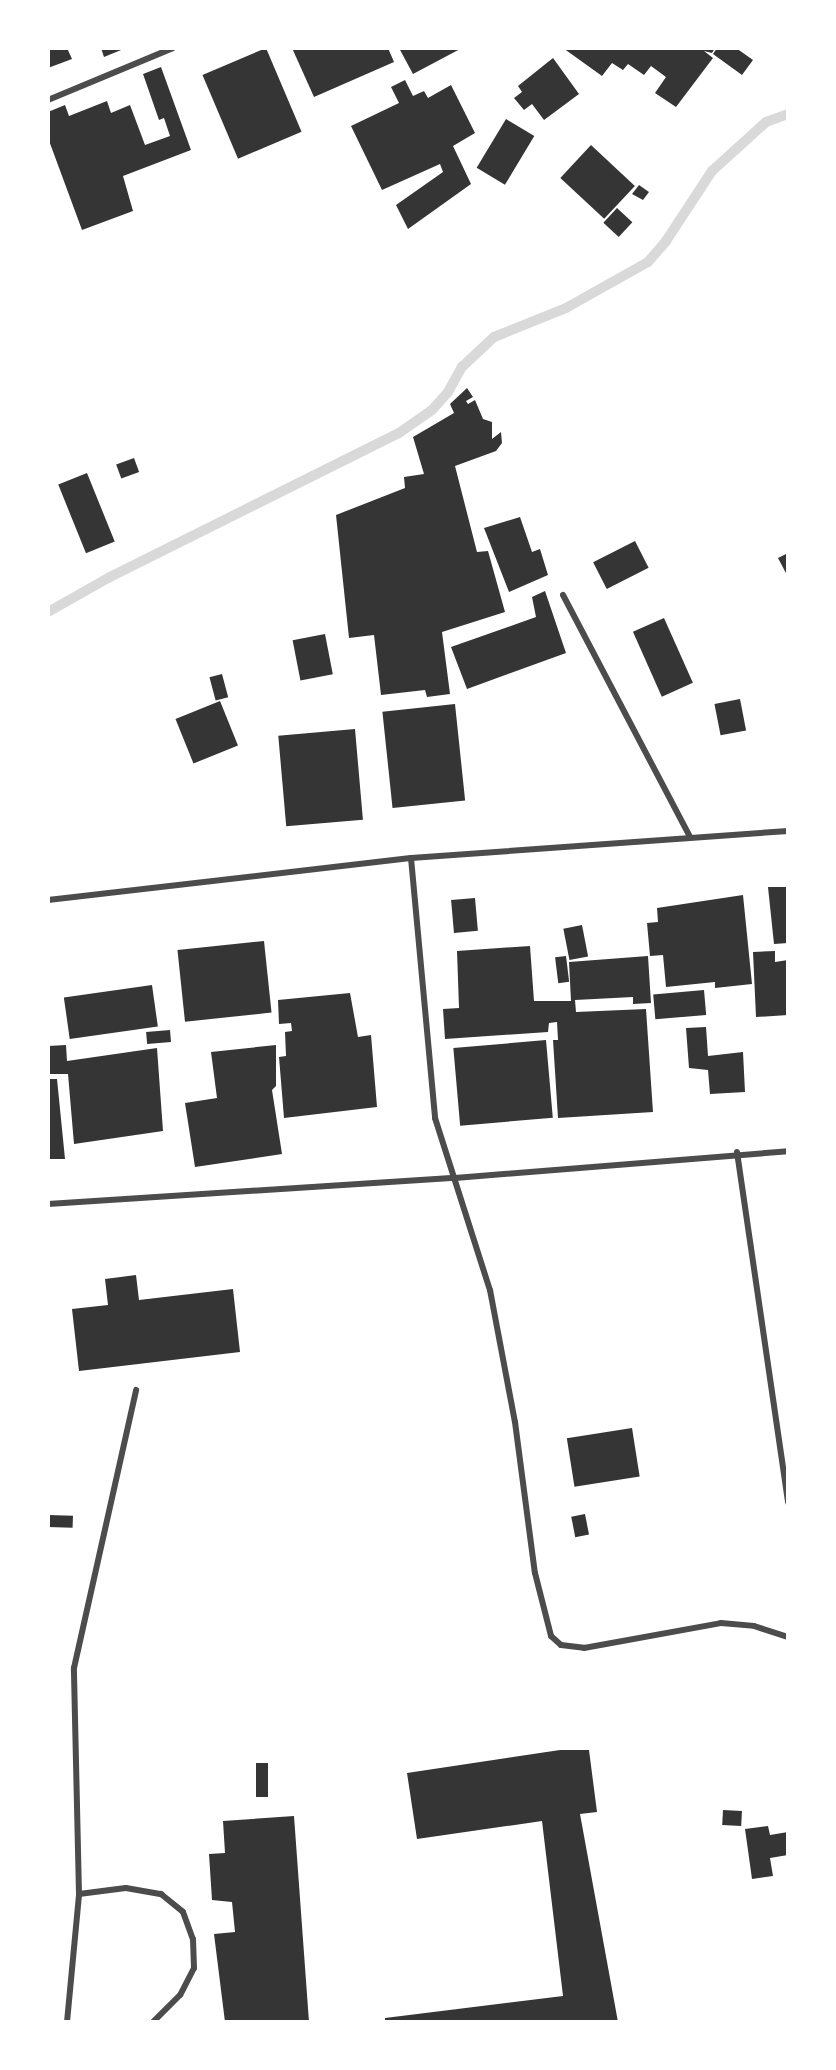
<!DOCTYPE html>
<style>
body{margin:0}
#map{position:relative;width:836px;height:2070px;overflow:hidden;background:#fff;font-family:"Archivo Narrow",sans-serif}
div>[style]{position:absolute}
.stream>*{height:10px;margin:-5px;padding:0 5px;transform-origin:5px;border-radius:5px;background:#d9d9d9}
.building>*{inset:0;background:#353535;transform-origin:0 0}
.minor>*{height:6px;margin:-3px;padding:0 3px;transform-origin:3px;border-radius:3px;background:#4c4c4c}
span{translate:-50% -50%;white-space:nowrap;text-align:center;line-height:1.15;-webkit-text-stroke:6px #fff;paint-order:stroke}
.frame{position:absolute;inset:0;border:50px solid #fff;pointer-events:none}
</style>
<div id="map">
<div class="stream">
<div style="left:48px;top:612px;width:69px;rotate:-29.5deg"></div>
<div style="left:108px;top:578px;width:325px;rotate:-26.5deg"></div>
<div style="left:399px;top:433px;width:40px;rotate:-34.9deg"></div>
<div style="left:432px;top:410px;width:24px;rotate:-48deg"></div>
<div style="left:448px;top:392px;width:29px;rotate:-61deg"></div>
<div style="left:462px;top:367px;width:44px;rotate:-43.2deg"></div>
<div style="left:494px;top:337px;width:78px;rotate:-21.9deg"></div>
<div style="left:566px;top:308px;width:94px;rotate:-29.3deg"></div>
<div style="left:648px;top:262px;width:28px;rotate:-49deg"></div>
<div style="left:666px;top:241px;width:84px;rotate:-56.7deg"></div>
<div style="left:712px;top:171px;width:73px;rotate:-42.2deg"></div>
<div style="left:766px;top:122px;width:23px;rotate:-20deg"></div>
</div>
<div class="building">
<div style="clip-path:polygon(48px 48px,67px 48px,72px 59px,48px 68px)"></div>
<div style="clip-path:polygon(101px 48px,126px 48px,104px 57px)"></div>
<div style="left:266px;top:48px;width:91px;height:69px;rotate:67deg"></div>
<div style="clip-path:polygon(292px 48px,388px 48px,394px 62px,314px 97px)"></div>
<div style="clip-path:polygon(399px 48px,462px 48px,413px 74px)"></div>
<div style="clip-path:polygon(563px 48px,715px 48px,712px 53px,704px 51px,713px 58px,676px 107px,655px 93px,666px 77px,651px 66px,644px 75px,628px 64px,623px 70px,612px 63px,602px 76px)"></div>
<div style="clip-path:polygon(717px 48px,736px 48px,753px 60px,742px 75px,713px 54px)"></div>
<div style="clip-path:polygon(553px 58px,579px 94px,544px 120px,532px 104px,524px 110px,514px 98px,522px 92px,518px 86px)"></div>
<div style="clip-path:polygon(161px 67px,191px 150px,123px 176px,133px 211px,82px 230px,48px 138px,48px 112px,65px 105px,69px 116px,107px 101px,111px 113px,130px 105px,145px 145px,170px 136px,164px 118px,159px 120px,143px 74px)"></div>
<div style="clip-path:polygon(405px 80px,413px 96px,424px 91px,428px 98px,451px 85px,475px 133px,453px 146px,471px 184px,408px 229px,396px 205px,443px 172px,440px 164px,382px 190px,351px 126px,399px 103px,391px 87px)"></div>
<div style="left:506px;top:119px;width:33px;height:57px;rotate:31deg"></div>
<div style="left:591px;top:145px;width:60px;height:45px;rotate:43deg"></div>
<div style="clip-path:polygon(639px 185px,649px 192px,643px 200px,632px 194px)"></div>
<div style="left:617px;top:208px;width:21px;height:20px;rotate:43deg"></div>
<div style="clip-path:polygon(467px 388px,473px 397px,466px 401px,468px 404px,475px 400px,483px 419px,492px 422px,492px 439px,501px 432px,502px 443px,496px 451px,455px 466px,477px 552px,488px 551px,505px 612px,442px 632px,450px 694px,427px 697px,425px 690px,381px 695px,374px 635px,349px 638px,336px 515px,405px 488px,404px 477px,424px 474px,413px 437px,454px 413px,450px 404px)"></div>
<div style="left:134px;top:458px;width:15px;height:19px;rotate:70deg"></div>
<div style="left:87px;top:473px;width:74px;height:31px;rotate:68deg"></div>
<div style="clip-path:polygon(520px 517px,532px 552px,540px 549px,548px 575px,509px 592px,484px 528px)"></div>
<div style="left:635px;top:541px;width:30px;height:47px;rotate:63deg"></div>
<div style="clip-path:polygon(788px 553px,788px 577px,778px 558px)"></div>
<div style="clip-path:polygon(545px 591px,566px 653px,467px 689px,451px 647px,536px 617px,532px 597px)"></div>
<div style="left:664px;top:618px;width:71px;height:34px;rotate:66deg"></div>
<div style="left:325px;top:634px;width:41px;height:33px;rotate:79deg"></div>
<div style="left:222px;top:674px;width:24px;height:13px;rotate:75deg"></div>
<div style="left:740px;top:699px;width:32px;height:26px;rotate:79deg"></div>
<div style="left:220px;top:701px;width:48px;height:48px;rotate:68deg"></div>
<div style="left:455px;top:704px;width:97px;height:73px;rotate:84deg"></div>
<div style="left:355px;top:729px;width:91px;height:77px;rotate:85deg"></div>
<div style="clip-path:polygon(768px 887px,788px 887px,788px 943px,774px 944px)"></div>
<div style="clip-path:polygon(743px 895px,752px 984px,715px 988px,715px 982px,666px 987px,663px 955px,650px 956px,647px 923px,658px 922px,657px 908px)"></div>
<div style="left:475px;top:898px;width:33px;height:24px;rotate:85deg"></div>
<div style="left:582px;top:925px;width:32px;height:19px;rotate:79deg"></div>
<div style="left:264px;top:941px;width:72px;height:87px;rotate:84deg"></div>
<div style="clip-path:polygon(530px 946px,534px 1001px,571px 1001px,569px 962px,648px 956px,651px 1003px,633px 1004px,633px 997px,575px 1000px,576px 1012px,646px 1009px,653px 1112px,558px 1118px,553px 1040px,558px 1040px,557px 1022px,549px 1023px,548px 1032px,445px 1039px,443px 1009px,459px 1008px,457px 951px)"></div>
<div style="clip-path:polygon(775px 951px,775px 962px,788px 960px,788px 1015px,756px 1017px,753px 952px)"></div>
<div style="left:566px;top:956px;width:26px;height:11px;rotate:83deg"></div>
<div style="left:152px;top:985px;width:42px;height:89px;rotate:82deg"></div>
<div style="left:704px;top:990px;width:25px;height:51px;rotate:85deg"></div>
<div style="clip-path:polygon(350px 993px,358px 1037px,371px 1035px,377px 1107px,284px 1118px,279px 1057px,286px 1056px,285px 1032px,292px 1031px,291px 1023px,279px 1024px,278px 1000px)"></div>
<div style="clip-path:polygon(706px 1027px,708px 1056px,743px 1052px,745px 1092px,710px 1094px,708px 1070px,689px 1068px,686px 1028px)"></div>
<div style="left:170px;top:1030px;width:12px;height:24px;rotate:85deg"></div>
<div style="left:546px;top:1040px;width:78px;height:93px;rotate:85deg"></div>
<div style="clip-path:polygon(66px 1045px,67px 1061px,157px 1048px,163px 1131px,74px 1144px,68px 1074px,48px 1074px,48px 1046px)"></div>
<div style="clip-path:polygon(276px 1045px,276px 1086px,272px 1090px,282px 1154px,195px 1167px,185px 1103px,217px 1098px,211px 1052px)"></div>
<div style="clip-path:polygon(48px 1079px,57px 1079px,65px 1159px,48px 1159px)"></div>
<div style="clip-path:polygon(136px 1275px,139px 1300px,233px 1289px,240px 1352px,79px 1371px,72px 1309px,108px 1305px,105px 1279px)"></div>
<div style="left:632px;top:1428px;width:49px;height:66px;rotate:81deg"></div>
<div style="left:585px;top:1514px;width:21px;height:14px;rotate:79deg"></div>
<div style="left:48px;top:1515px;width:25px;height:12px;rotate:2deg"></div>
<div style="clip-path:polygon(560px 1750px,589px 1750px,597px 1812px,580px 1814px,618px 2022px,385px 2022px,385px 2018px,563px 1996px,542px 1821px,417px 1839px,407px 1773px)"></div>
<div style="left:256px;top:1763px;width:12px;height:34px"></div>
<div style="left:723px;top:1810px;width:19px;height:15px;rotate:3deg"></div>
<div style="clip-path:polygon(294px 1816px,309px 2022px,225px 2022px,214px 1934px,235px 1932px,232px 1902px,212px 1900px,209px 1854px,225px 1853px,223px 1821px)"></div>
<div style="clip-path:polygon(768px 1826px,770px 1835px,788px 1832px,788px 1855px,770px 1858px,773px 1876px,752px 1879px,745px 1829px)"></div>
</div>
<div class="minor">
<div style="left:48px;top:100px;width:135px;rotate:-22.6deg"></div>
<div style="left:563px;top:595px;width:273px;rotate:62.3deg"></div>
<div style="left:411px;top:858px;width:261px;rotate:84.7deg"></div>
<div style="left:435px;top:1118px;width:181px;rotate:72.3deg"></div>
<div style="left:490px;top:1290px;width:134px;rotate:79.3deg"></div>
<div style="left:515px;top:1422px;width:152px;rotate:82.5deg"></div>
<div style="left:535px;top:1573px;width:65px;rotate:75.7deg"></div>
<div style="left:551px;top:1636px;width:13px;rotate:42deg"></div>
<div style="left:561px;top:1645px;width:23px;rotate:7deg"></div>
<div style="left:584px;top:1648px;width:139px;rotate:-10.3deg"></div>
<div style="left:721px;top:1623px;width:33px;rotate:5deg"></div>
<div style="left:754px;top:1626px;width:36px;rotate:18deg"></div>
<div style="left:48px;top:900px;width:365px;rotate:-6.6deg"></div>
<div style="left:411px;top:858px;width:378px;rotate:-4.1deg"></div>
<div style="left:737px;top:1152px;width:354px;rotate:81.7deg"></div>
<div style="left:48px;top:1204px;width:408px;rotate:-3.7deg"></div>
<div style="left:455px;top:1178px;width:334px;rotate:-4.6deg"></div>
<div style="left:79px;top:1894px;width:47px;rotate:-7.3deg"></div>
<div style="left:126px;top:1888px;width:36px;rotate:10deg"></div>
<div style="left:161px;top:1894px;width:28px;rotate:39deg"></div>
<div style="left:183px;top:1912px;width:29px;rotate:70deg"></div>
<div style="left:193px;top:1939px;width:29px;rotate:88deg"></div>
<div style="left:194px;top:1968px;width:30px;rotate:117deg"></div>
<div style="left:180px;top:1995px;width:38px;rotate:135deg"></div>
<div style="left:67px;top:2022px;width:129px;rotate:-84.6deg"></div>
<div style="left:79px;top:1894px;width:226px;rotate:-91.3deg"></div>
<div style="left:74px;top:1668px;width:285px;rotate:-77.4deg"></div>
</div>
<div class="frame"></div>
</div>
